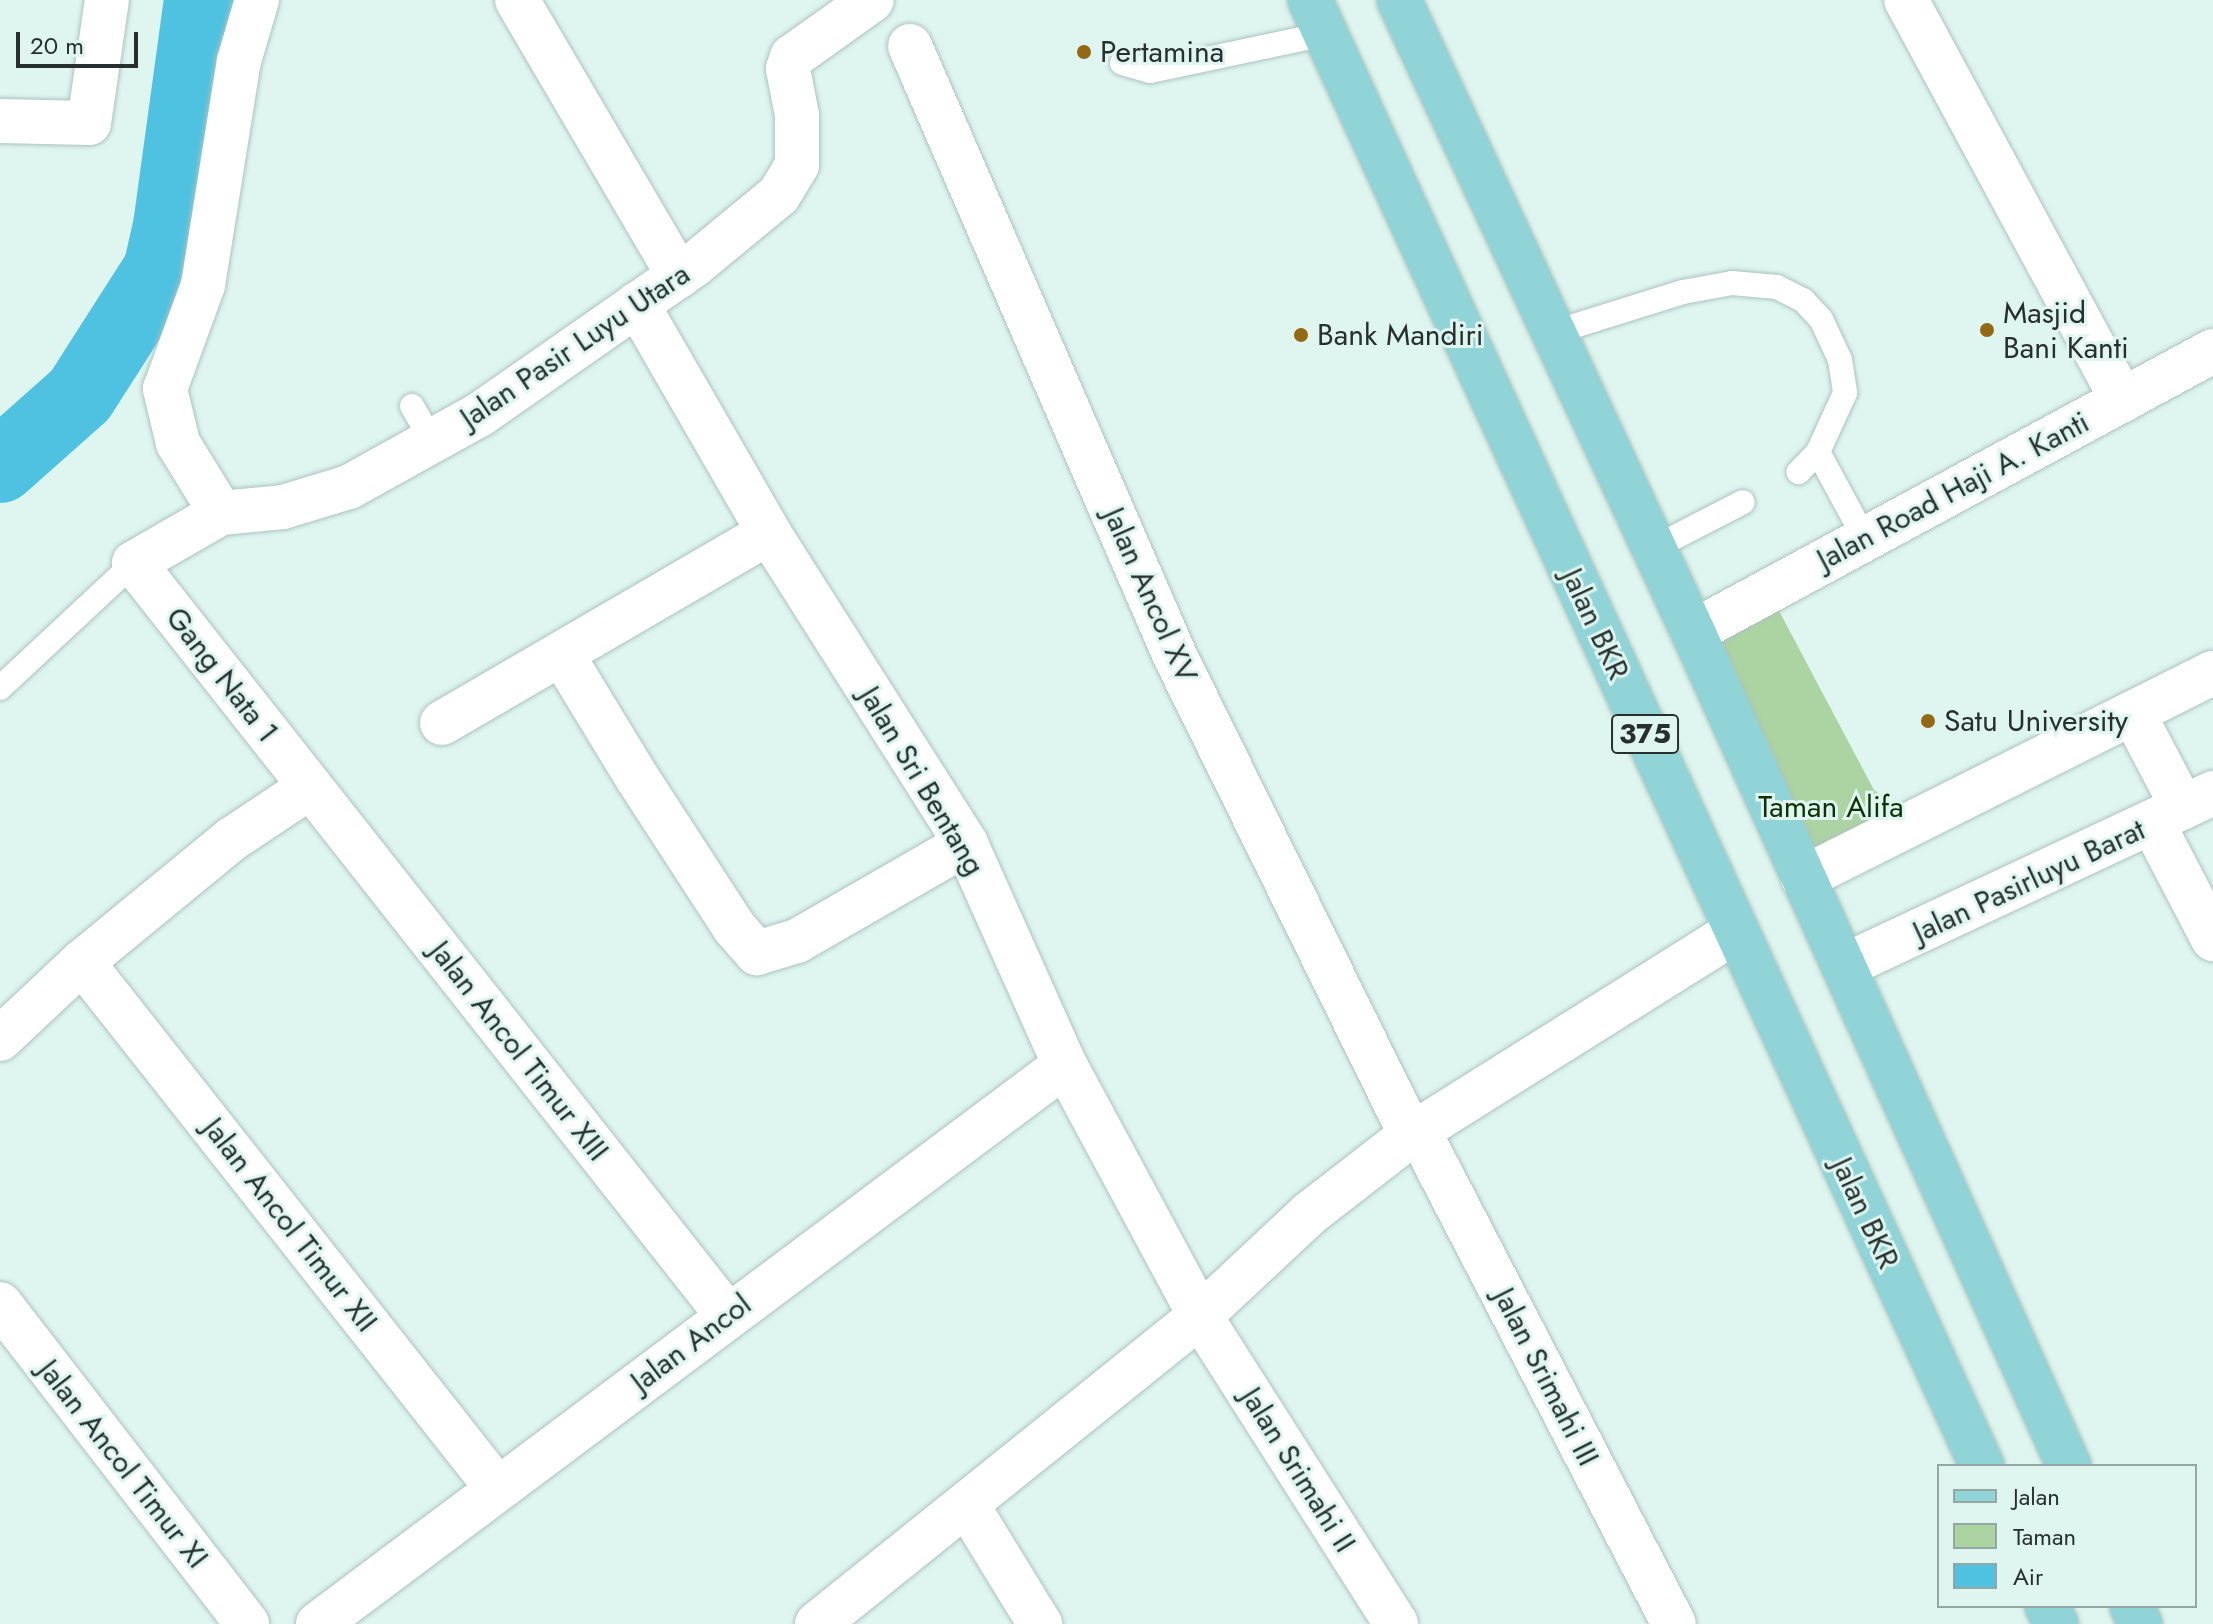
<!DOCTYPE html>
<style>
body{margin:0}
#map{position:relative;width:2213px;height:1624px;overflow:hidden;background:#dff6f0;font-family:Jost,sans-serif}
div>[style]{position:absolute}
.green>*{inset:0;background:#acd4a2}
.water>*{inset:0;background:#50c2e1}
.river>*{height:74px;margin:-37px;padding:0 37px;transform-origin:37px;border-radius:37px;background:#50c2e1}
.roads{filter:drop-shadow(0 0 2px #adc3be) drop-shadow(0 0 2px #adc3be)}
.service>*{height:24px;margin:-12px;padding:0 12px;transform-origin:12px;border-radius:12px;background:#fff}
.minor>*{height:44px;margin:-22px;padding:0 22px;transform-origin:22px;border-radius:22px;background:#fff}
.tertiary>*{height:44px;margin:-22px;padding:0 22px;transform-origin:22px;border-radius:22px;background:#fff}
.primary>*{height:44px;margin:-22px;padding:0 22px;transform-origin:22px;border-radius:22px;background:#91d4d7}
.dots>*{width:22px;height:22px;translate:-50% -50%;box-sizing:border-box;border:4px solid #dff6f0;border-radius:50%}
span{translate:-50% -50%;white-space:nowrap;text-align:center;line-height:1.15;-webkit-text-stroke:6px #dff6f0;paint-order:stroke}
.shield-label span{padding:2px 6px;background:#dff6f0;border:2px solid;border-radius:6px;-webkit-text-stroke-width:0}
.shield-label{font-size:28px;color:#27302e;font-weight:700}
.poi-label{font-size:30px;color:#27302e}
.left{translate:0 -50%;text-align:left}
.street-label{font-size:30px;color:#27302e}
.park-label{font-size:30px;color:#0e3203}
.legend{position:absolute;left:1937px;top:1464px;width:260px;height:144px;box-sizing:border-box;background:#dff6f0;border:2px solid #95a7a2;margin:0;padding:10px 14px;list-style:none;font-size:24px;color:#27302e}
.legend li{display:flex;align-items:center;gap:16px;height:40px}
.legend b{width:40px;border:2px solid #95a7a2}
.scale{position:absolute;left:16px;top:32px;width:122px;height:36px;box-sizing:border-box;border:4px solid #27302e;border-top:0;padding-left:10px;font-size:24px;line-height:28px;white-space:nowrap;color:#27302e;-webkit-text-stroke:6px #dff6f0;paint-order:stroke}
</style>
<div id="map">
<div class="green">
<div style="clip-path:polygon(1770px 594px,1874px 790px,1909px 816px,1810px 871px,1699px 636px)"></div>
</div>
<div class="water">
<div style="clip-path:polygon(121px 305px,139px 309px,152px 319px,109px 399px,0 500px,0 443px,64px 378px)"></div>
</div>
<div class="river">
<div style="left:0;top:466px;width:107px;rotate:-41.6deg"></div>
<div style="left:80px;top:395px;width:148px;rotate:-57.4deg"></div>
<div style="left:160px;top:270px;width:45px;rotate:-77.2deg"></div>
<div style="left:170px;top:226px;width:228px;rotate:-82.2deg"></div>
</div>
<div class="roads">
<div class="service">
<div style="left:1122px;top:63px;width:29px;rotate:16deg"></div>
<div style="left:1150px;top:71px;width:179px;rotate:-11.9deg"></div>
<div style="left:1555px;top:332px;width:134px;rotate:-17.4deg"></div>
<div style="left:1683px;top:292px;width:50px;rotate:-10.4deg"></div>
<div style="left:1732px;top:283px;width:45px;rotate:5.1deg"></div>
<div style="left:1777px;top:287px;width:29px;rotate:27deg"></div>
<div style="left:1803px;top:300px;width:26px;rotate:47deg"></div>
<div style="left:1821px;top:319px;width:45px;rotate:65.1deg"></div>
<div style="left:1840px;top:360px;width:33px;rotate:81deg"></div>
<div style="left:1845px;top:393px;width:65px;rotate:114.6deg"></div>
<div style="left:1818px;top:452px;width:28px;rotate:134deg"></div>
<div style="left:412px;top:406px;width:40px;rotate:60.3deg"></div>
<div style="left:1818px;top:452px;width:99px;rotate:61.6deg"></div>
<div style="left:1652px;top:549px;width:102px;rotate:-27.3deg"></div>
<div style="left:0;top:688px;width:183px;rotate:-43deg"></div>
</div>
<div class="minor">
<div style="left:517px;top:0;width:320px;rotate:59.6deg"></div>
<div style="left:1906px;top:0;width:455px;rotate:61.6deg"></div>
<div style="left:910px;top:46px;width:665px;rotate:66.52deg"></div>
<div style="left:1175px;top:656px;width:534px;rotate:63.77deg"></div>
<div style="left:0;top:121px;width:89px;rotate:1.3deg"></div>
<div style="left:89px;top:123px;width:124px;rotate:-81.7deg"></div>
<div style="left:637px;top:304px;width:264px;rotate:60deg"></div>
<div style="left:769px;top:533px;width:368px;rotate:57.6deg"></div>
<div style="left:966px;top:844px;width:242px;rotate:65.9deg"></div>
<div style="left:1065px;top:1065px;width:285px;rotate:61.7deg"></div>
<div style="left:1200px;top:1316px;width:365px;rotate:57.5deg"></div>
<div style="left:221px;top:513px;width:82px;rotate:-121.6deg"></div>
<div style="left:178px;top:443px;width:56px;rotate:-103.5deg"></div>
<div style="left:165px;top:389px;width:111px;rotate:-69.9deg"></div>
<div style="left:203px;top:285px;width:227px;rotate:-80.9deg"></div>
<div style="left:239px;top:61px;width:64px;rotate:-73.6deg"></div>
<div style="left:1693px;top:632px;width:591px;rotate:-28.39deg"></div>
<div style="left:563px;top:656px;width:140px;rotate:58.7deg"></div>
<div style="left:636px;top:776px;width:180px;rotate:57deg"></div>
<div style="left:734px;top:927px;width:35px;rotate:49deg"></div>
<div style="left:757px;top:953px;width:42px;rotate:-16.7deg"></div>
<div style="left:797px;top:941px;width:195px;rotate:-29.9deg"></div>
<div style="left:2133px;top:713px;width:107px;rotate:62.2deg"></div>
<div style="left:442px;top:723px;width:378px;rotate:-30.2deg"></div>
<div style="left:2153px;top:824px;width:130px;rotate:62.4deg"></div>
<div style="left:82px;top:962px;width:670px;rotate:51.73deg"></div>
<div style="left:0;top:1039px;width:112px;rotate:-43.2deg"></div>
<div style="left:82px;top:962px;width:194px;rotate:-39.4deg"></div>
<div style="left:232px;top:839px;width:94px;rotate:-33.7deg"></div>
<div style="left:1418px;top:1130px;width:556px;rotate:62.61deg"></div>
<div style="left:0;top:1304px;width:404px;rotate:52.3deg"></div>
<div style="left:728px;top:1316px;width:959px;rotate:-128.27deg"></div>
<div style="left:134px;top:563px;width:100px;rotate:-29.9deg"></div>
<div style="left:221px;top:513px;width:62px;rotate:-5.5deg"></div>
<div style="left:283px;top:507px;width:69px;rotate:-16.9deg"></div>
<div style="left:349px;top:487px;width:149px;rotate:-29deg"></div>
<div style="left:479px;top:415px;width:262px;rotate:-34.9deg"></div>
<div style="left:694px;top:265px;width:110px;rotate:-39.5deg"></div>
<div style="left:779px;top:195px;width:35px;rotate:-59deg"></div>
<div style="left:797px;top:165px;width:50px;rotate:-90deg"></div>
<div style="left:797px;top:115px;width:47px;rotate:-101.1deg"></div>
<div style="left:788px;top:69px;width:13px;rotate:-72deg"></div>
<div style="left:792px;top:57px;width:98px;rotate:-35.5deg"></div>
<div style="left:967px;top:1505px;width:140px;rotate:58.5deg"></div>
<div style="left:318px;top:1624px;width:933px;rotate:-36.81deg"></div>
<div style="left:817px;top:1624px;width:491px;rotate:-38.8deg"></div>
<div style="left:1200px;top:1316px;width:149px;rotate:-43.1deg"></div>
<div style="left:1309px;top:1214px;width:129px;rotate:-37.8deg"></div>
<div style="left:1411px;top:1135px;width:382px;rotate:-32.1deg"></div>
</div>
<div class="tertiary">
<div style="left:1803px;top:878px;width:458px;rotate:-26.6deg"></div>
<div style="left:1844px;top:966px;width:408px;rotate:-25.1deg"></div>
</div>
<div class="primary">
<div style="left:1310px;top:0;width:1613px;rotate:65.37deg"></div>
<div style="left:1399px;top:0;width:697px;rotate:65.05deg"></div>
<div style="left:1693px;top:632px;width:915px;rotate:65.73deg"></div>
<div style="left:2047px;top:1606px;width:20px;rotate:63deg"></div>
<div style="left:2132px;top:1606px;width:20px;rotate:66deg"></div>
</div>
</div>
<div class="dots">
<div style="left:1084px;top:52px;background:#936913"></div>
<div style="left:1987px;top:330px;background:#936913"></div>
<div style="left:1301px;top:335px;background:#936913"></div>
<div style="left:1928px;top:721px;background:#936913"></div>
</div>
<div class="shield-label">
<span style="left:1645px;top:734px">375</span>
</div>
<div class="poi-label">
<span class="left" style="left:1100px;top:52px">Pertamina</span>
<span class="left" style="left:2003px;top:330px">Masjid<br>Bani Kanti</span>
<span class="left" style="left:1317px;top:335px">Bank Mandiri</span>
<span class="left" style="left:1944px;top:721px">Satu University</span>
</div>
<div class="street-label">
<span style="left:575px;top:346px;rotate:-34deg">Jalan Pasir Luyu Utara</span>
<span style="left:1953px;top:491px;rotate:-28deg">Jalan Road Haji A. Kanti</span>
<span style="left:1150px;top:595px;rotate:66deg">Jalan Ancol XV</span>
<span style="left:1595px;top:624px;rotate:65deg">Jalan BKR</span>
<span style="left:222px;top:675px;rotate:52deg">Gang Nata 1</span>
<span style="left:922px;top:781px;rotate:59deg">Jalan Sri Bentang</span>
<span style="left:2029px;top:881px;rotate:-25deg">Jalan Pasirluyu Barat</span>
<span style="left:519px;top:1051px;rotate:52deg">Jalan Ancol Timur XIII</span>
<span style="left:1865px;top:1213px;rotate:65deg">Jalan BKR</span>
<span style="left:290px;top:1225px;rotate:52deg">Jalan Ancol Timur XII</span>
<span style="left:691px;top:1343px;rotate:-37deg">Jalan Ancol</span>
<span style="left:1546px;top:1377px;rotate:63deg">Jalan Srimahi III</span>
<span style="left:123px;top:1464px;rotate:52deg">Jalan Ancol Timur XI</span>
<span style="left:1298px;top:1470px;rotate:58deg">Jalan Srimahi II</span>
</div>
<div class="park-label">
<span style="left:1831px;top:807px">Taman Alifa</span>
</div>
<ul class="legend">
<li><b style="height:10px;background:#91d4d7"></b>Jalan</li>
<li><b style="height:22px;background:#acd4a2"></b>Taman</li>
<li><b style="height:22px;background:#50c2e1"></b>Air</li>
</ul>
<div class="scale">20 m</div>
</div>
